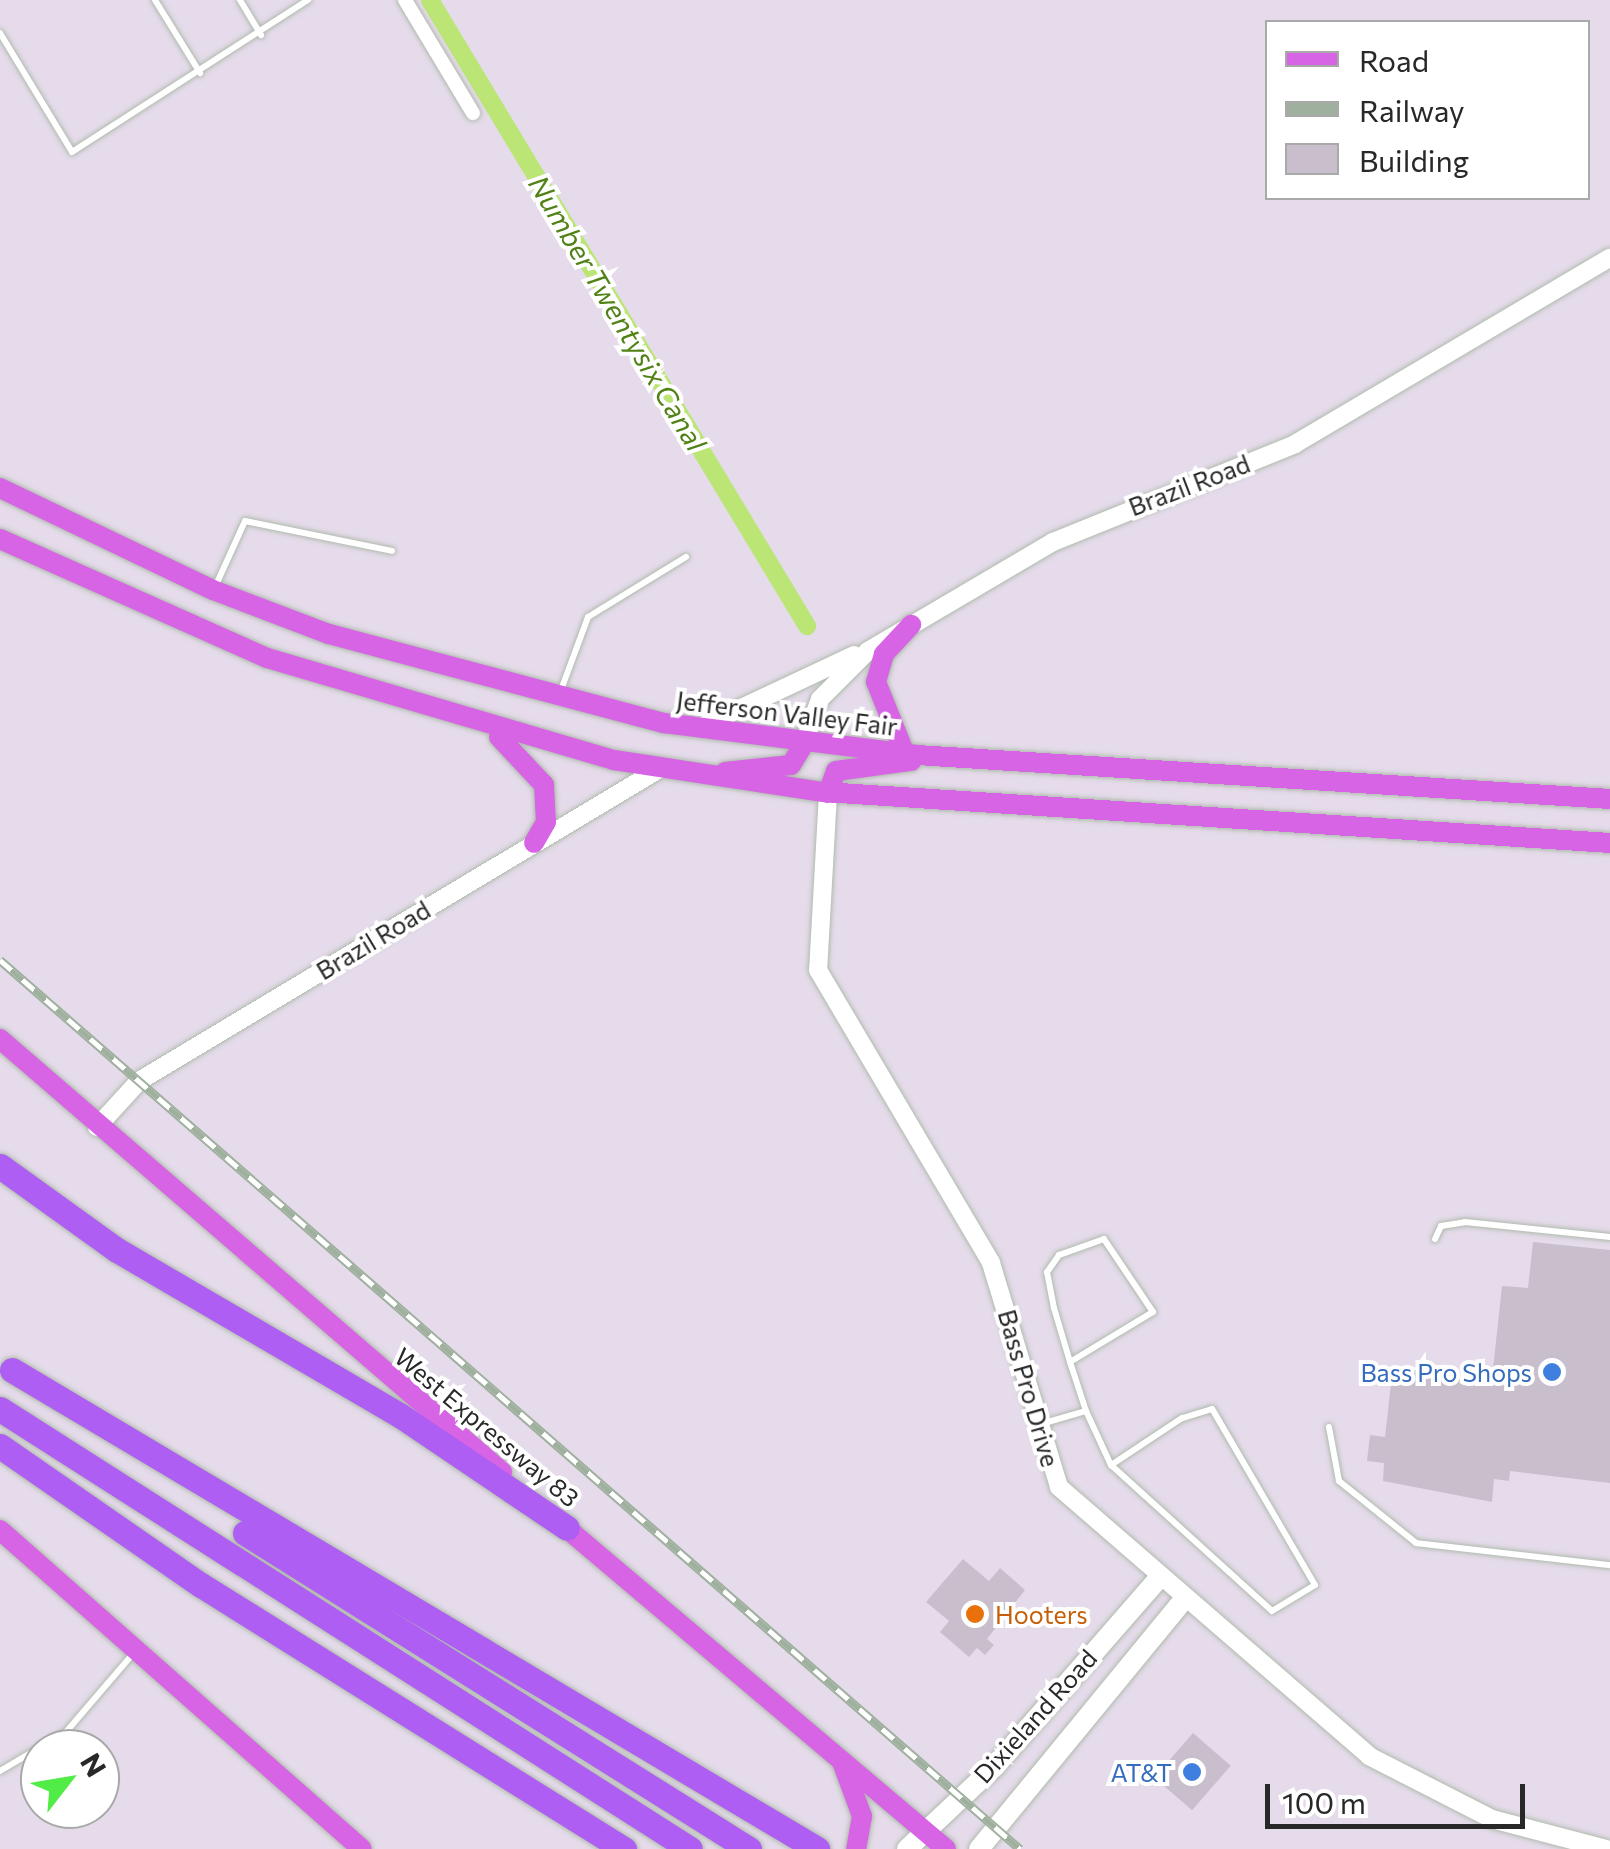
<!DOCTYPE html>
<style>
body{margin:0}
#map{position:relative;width:1610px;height:1849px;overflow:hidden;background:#e5dbea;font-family:Commissioner,sans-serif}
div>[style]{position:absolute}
.canal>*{height:18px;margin:-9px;padding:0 9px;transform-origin:9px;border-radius:9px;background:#bbe575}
.building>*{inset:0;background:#c9bfcc;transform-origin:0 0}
.roads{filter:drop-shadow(0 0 2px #b0bbae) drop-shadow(0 0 2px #b0bbae)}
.service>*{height:6px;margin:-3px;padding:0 3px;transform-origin:3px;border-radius:3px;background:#fff}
.minor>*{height:14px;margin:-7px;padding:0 7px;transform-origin:7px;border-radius:7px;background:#fff}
.tertiary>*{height:18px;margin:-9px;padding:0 9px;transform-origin:9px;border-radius:9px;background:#fff}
.secondary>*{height:20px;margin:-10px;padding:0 10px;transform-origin:10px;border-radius:10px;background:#fff}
.primary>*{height:20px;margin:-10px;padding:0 10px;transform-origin:10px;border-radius:10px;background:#d664e5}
.motorway>*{height:25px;margin:-12.5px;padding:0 12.5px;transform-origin:12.5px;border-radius:12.5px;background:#ae5ef2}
.rail>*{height:9px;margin-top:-4.5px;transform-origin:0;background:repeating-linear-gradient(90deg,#fff 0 15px,#9fb19e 0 30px);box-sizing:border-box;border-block:2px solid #9fb19e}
.dots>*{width:28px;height:28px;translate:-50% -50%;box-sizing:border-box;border:5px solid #fff;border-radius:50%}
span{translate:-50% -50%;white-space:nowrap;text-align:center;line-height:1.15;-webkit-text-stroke:8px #fff;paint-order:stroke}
.street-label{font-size:25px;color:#282828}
.shop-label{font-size:25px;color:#366cbe}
.right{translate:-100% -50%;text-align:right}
.food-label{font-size:25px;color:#c56008}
.left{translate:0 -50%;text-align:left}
.water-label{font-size:28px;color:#518216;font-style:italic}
.legend{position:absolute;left:1265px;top:20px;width:325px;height:180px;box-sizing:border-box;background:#fff;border:2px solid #a9a9a9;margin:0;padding:12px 18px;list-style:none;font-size:30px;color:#282828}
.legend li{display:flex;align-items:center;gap:20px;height:50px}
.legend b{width:50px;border:2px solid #a9a9a9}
.north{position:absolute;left:20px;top:1729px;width:100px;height:100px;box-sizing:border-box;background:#fff;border:2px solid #a9a9a9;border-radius:50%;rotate:59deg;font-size:28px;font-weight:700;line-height:40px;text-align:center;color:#282828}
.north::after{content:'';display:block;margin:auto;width:35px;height:45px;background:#52ec46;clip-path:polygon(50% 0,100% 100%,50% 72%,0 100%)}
.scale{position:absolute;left:1265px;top:1784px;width:260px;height:45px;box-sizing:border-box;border:5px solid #282828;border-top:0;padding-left:12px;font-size:30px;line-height:35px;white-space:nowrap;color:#282828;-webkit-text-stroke:8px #fff;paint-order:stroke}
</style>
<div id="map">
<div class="canal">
<div style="left:430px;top:0;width:731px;rotate:58.94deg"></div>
</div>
<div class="building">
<div style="clip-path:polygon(1533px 1242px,1610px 1250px,1610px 1483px,1510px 1471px,1509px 1481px,1494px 1479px,1492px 1502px,1383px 1481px,1384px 1463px,1367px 1461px,1370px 1435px,1385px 1437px,1393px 1366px,1492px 1378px,1502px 1286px,1528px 1288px)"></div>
<div style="clip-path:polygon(963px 1559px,989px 1581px,1000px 1568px,1025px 1590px,987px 1639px,994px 1645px,985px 1655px,977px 1648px,969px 1657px,940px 1632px,949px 1621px,926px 1602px)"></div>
<div style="left:1193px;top:1733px;width:50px;height:59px;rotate:41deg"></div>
</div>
<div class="roads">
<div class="service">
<div style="left:155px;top:0;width:86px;rotate:58.3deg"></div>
<div style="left:240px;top:0;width:41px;rotate:59deg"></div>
<div style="left:0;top:33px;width:139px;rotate:58.8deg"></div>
<div style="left:72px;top:152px;width:281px;rotate:-32.8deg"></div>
<div style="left:216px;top:585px;width:70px;rotate:-65.6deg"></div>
<div style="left:245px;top:521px;width:150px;rotate:11.5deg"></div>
<div style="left:561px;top:690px;width:78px;rotate:-69.7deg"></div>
<div style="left:588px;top:617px;width:115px;rotate:-31.5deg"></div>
<div style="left:1435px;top:1239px;width:14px;rotate:-65deg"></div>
<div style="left:1441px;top:1226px;width:24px;rotate:-9deg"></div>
<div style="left:1465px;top:1222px;width:146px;rotate:5.9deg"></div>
<div style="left:1070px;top:1362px;width:97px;rotate:-31.1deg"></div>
<div style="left:1153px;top:1312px;width:88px;rotate:-123.9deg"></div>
<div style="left:1104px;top:1239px;width:48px;rotate:160.4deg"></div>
<div style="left:1059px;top:1255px;width:21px;rotate:125deg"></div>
<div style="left:1047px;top:1272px;width:37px;rotate:79deg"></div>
<div style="left:1054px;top:1308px;width:56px;rotate:73.5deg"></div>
<div style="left:1070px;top:1362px;width:52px;rotate:71.9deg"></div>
<div style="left:1041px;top:1424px;width:47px;rotate:-16.1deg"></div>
<div style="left:1086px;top:1411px;width:60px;rotate:65.2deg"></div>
<div style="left:1111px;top:1465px;width:217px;rotate:42.2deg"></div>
<div style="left:1272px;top:1611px;width:50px;rotate:-31.2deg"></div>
<div style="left:1315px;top:1585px;width:204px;rotate:-120.3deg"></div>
<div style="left:1212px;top:1409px;width:31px;rotate:163deg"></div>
<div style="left:1182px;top:1418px;width:85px;rotate:146.5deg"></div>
<div style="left:1329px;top:1427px;width:55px;rotate:79.5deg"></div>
<div style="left:1339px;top:1481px;width:99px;rotate:38.8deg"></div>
<div style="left:1416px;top:1543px;width:195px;rotate:6.5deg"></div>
<div style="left:0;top:1771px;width:77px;rotate:-30.6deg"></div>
<div style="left:66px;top:1732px;width:101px;rotate:-49.4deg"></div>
</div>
<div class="minor">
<div style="left:405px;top:0;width:132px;rotate:59deg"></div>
</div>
<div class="tertiary">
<div style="left:701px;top:727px;width:169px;rotate:-25.2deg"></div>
<div style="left:803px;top:745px;width:49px;rotate:-69.7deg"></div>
<div style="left:820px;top:699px;width:68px;rotate:-45deg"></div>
<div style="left:868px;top:651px;width:215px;rotate:-30.5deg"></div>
<div style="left:1053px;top:542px;width:261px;rotate:-22deg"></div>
<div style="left:1295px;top:444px;width:366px;rotate:-30.6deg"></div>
<div style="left:828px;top:793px;width:177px;rotate:93.2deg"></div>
<div style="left:818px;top:970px;width:340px;rotate:59.4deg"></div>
<div style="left:991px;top:1263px;width:234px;rotate:73.1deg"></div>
<div style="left:1059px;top:1487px;width:410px;rotate:40.9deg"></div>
<div style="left:1369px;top:1756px;width:138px;rotate:27.1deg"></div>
<div style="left:1492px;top:1819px;width:118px;rotate:14.7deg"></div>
<div style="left:97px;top:1127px;width:62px;rotate:-47.6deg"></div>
<div style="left:139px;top:1081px;width:609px;rotate:-30.95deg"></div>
</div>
<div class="secondary">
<div style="left:907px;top:1849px;width:121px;rotate:-43.3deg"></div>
<div style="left:995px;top:1766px;width:249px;rotate:-48.9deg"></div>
<div style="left:979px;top:1849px;width:321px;rotate:-50.6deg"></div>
</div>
<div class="primary">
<div style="left:0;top:488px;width:236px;rotate:25.6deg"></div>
<div style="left:213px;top:590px;width:124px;rotate:20.8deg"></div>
<div style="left:329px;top:634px;width:347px;rotate:14.9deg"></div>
<div style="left:664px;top:723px;width:255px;rotate:7.2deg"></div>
<div style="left:917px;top:755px;width:694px;rotate:3.63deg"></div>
<div style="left:0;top:539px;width:292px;rotate:24deg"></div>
<div style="left:267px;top:658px;width:362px;rotate:16.4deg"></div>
<div style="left:614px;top:760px;width:212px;rotate:8.7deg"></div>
<div style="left:824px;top:792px;width:788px;rotate:3.71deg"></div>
<div style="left:499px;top:737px;width:66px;rotate:46.8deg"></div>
<div style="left:544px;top:785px;width:37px;rotate:87deg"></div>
<div style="left:546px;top:822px;width:24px;rotate:120deg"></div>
<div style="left:905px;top:754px;width:78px;rotate:-111.9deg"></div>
<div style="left:876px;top:682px;width:29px;rotate:-74deg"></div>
<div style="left:884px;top:654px;width:40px;rotate:-47deg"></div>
<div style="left:725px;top:772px;width:66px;rotate:-6.1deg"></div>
<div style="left:791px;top:765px;width:23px;rotate:-59deg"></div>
<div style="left:828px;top:793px;width:23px;rotate:-70deg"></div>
<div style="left:836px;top:771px;width:76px;rotate:-7.6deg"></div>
<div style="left:0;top:1039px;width:663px;rotate:40.78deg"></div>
<div style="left:558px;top:1521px;width:508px;rotate:40.21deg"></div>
<div style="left:0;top:1530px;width:482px;rotate:41.4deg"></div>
<div style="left:842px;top:1762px;width:58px;rotate:69.7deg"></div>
<div style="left:862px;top:1816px;width:34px;rotate:100deg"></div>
</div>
<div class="motorway">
<div style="left:0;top:1166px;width:144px;rotate:35.7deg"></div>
<div style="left:117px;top:1250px;width:329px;rotate:30.3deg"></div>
<div style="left:401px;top:1416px;width:200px;rotate:34deg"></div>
<div style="left:12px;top:1370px;width:937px;rotate:30.75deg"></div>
<div style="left:0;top:1409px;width:818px;rotate:32.52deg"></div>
<div style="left:0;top:1446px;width:244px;rotate:34.7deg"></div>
<div style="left:201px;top:1585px;width:499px;rotate:32deg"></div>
<div style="left:245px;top:1533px;width:595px;rotate:32.09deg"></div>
</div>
</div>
<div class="rail">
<div style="left:0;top:960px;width:1353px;rotate:41.07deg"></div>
</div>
<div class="dots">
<div style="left:1552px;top:1372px;background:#3f7fe0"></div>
<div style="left:975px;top:1614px;background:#e8710a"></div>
<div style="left:1192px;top:1772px;background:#3f7fe0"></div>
</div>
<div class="street-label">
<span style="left:1189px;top:485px;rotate:-21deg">Brazil Road</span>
<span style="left:787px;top:713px;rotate:7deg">Jefferson Valley Fair</span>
<span style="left:373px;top:940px;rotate:-31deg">Brazil Road</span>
<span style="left:1029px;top:1388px;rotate:74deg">Bass Pro Drive</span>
<span style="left:487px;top:1427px;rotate:40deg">West Expressway 83</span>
<span style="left:1035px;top:1716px;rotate:-48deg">Dixieland Road</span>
</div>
<div class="shop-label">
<span class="right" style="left:1532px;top:1372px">Bass Pro Shops</span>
<span class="right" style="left:1172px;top:1772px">AT&amp;T</span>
</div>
<div class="food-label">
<span class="left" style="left:995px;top:1614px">Hooters</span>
</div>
<div class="water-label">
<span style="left:618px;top:313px;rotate:59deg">Number Twentysix Canal</span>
</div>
<ul class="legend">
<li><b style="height:12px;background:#d664e5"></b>Road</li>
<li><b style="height:12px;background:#9fb19e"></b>Railway</li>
<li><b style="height:28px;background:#c9bfcc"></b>Building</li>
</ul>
<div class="north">N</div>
<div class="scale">100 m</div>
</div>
